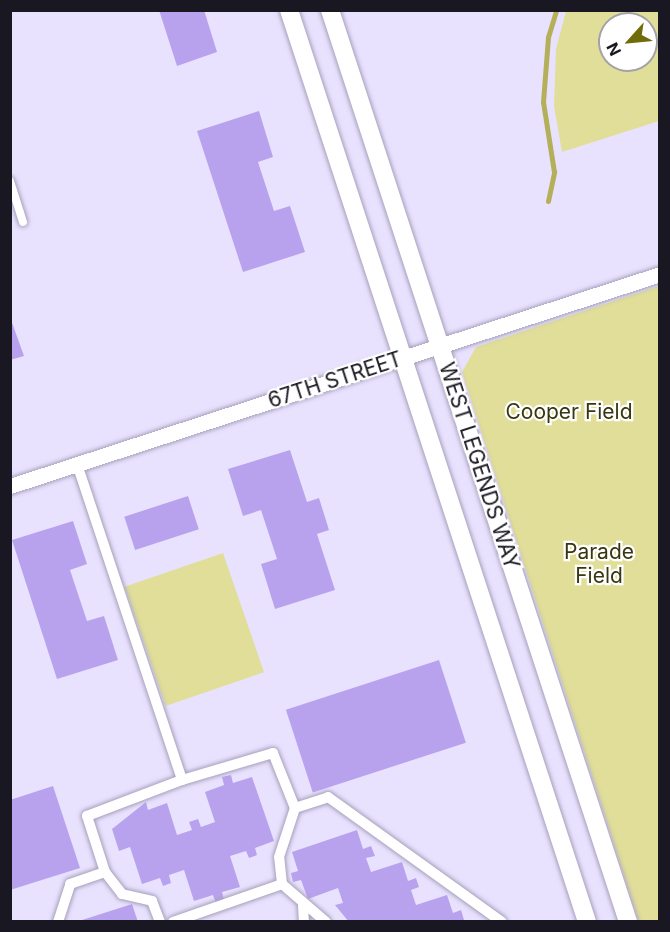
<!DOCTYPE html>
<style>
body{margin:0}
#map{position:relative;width:670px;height:932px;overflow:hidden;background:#e9e2ff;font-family:Inter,sans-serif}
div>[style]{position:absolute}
.green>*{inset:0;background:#e0de99;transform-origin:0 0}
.stream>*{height:5px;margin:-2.5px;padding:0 2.5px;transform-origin:2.5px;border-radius:2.5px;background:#b4b05a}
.building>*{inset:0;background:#b8a2ee;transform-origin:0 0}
.roads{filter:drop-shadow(0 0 2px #a7a0bb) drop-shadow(0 0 2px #a7a0bb)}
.service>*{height:8px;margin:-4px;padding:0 4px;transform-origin:4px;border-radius:4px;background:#fff}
.pedestrian>*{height:10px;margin:-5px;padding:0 5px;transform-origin:5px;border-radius:5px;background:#fff}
.minor>*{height:15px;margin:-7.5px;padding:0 7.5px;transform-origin:7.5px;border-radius:7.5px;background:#fff}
.tertiary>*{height:18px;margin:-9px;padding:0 9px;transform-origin:9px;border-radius:9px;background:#fff}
span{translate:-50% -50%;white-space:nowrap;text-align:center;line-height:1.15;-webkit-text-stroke:4.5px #fff;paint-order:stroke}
.street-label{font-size:21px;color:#191721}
.park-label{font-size:21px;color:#393711}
.frame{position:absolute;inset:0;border:12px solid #191721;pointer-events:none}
.north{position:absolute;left:598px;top:12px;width:60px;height:60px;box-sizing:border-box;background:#fff;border:2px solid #a3a2a6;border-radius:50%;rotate:243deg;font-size:16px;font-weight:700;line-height:24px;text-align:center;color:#191721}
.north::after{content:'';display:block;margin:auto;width:21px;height:27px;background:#716c09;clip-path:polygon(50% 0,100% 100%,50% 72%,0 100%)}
</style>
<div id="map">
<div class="green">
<div style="clip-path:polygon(evenodd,566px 11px,659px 11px,659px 121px,562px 152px,554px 106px,556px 49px,566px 11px,610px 24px,646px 24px,646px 60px,610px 60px,610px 24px)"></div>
<div style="clip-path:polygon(659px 286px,660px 921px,639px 922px,462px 372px,476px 347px)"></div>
<div style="left:223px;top:553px;width:126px;height:104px;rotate:71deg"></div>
</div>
<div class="stream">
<div style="left:548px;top:201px;width:30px;rotate:-78deg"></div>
<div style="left:554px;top:172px;width:71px;rotate:-98.9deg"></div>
<div style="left:543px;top:102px;width:65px;rotate:-85.6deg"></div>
<div style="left:548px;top:37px;width:28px;rotate:-73deg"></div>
</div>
<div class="building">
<div style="clip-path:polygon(159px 10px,204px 10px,217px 52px,177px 66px)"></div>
<div style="clip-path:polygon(259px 111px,273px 157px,258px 162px,274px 211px,290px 206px,305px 252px,243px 272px,197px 131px)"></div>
<div style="clip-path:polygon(10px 317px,24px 356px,10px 360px)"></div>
<div style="clip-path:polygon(290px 450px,307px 502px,319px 498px,329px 530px,317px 534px,335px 590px,275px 609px,261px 564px,277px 559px,261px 510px,243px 516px,228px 469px)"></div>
<div style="left:188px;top:496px;width:35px;height:67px;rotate:72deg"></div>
<div style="clip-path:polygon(73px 521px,87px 564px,70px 570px,87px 621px,104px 616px,118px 660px,57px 679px,12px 540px)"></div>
<div style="left:439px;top:660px;width:87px;height:161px;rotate:72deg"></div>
<div style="clip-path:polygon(231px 775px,233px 783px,252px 777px,274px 841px,255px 848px,257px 855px,249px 858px,246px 851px,230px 856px,240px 887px,222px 892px,224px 900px,216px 903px,213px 895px,194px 901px,184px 870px,169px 875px,171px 883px,163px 886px,160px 878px,142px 884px,130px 847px,119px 851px,112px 829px,146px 802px,148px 810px,167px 803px,177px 835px,192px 830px,189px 822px,198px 819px,201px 827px,215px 822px,205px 792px,224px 785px,222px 777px)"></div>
<div style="clip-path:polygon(53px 786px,80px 868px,10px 890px,10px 800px)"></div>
<div style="clip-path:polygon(357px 830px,363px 849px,371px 846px,375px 856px,366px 858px,371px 872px,402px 862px,408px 881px,416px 878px,419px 887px,411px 890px,416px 905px,447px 895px,453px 913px,461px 910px,464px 920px,349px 922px,335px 905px,343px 903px,338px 888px,308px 899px,301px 880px,293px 882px,291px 873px,298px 871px,292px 852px)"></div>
<div style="clip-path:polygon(132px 904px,138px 922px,79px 922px,79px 921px)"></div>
</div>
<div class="roads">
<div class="service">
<div style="left:10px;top:181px;width:43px;rotate:72.4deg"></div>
</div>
<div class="pedestrian">
<div style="left:77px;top:464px;width:333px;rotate:71.6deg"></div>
<div style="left:182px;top:780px;width:95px;rotate:-16.5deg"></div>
<div style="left:273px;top:753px;width:59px;rotate:68.2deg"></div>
<div style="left:105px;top:872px;width:59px;rotate:-107.8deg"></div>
<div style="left:87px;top:816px;width:102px;rotate:-20.8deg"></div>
<div style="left:282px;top:884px;width:27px;rotate:-96deg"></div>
<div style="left:279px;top:857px;width:52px;rotate:-71.9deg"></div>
<div style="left:295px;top:808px;width:35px;rotate:-18deg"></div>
<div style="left:328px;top:797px;width:214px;rotate:35.7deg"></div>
<div style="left:303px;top:905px;width:17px;rotate:87deg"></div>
<div style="left:58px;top:922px;width:40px;rotate:-72deg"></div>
<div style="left:70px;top:884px;width:37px;rotate:-19deg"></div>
<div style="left:105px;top:872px;width:28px;rotate:52deg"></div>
<div style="left:122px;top:894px;width:31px;rotate:13deg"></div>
<div style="left:152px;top:901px;width:22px;rotate:69deg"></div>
<div style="left:173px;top:922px;width:115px;rotate:-19.2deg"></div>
<div style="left:282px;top:884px;width:58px;rotate:40.8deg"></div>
</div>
<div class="minor">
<div style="left:10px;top:486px;width:684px;rotate:-18.06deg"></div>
</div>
<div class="tertiary">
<div style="left:289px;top:10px;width:959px;rotate:71.9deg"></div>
<div style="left:330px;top:10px;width:959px;rotate:71.9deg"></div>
</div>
</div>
<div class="street-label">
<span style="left:335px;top:380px;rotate:-18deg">67TH STREET</span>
<span style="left:479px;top:466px;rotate:72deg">WEST LEGENDS WAY</span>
</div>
<div class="park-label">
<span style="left:569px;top:412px">Cooper Field</span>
<span style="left:599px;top:564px">Parade<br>Field</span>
</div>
<div class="frame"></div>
<div class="north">N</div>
</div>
